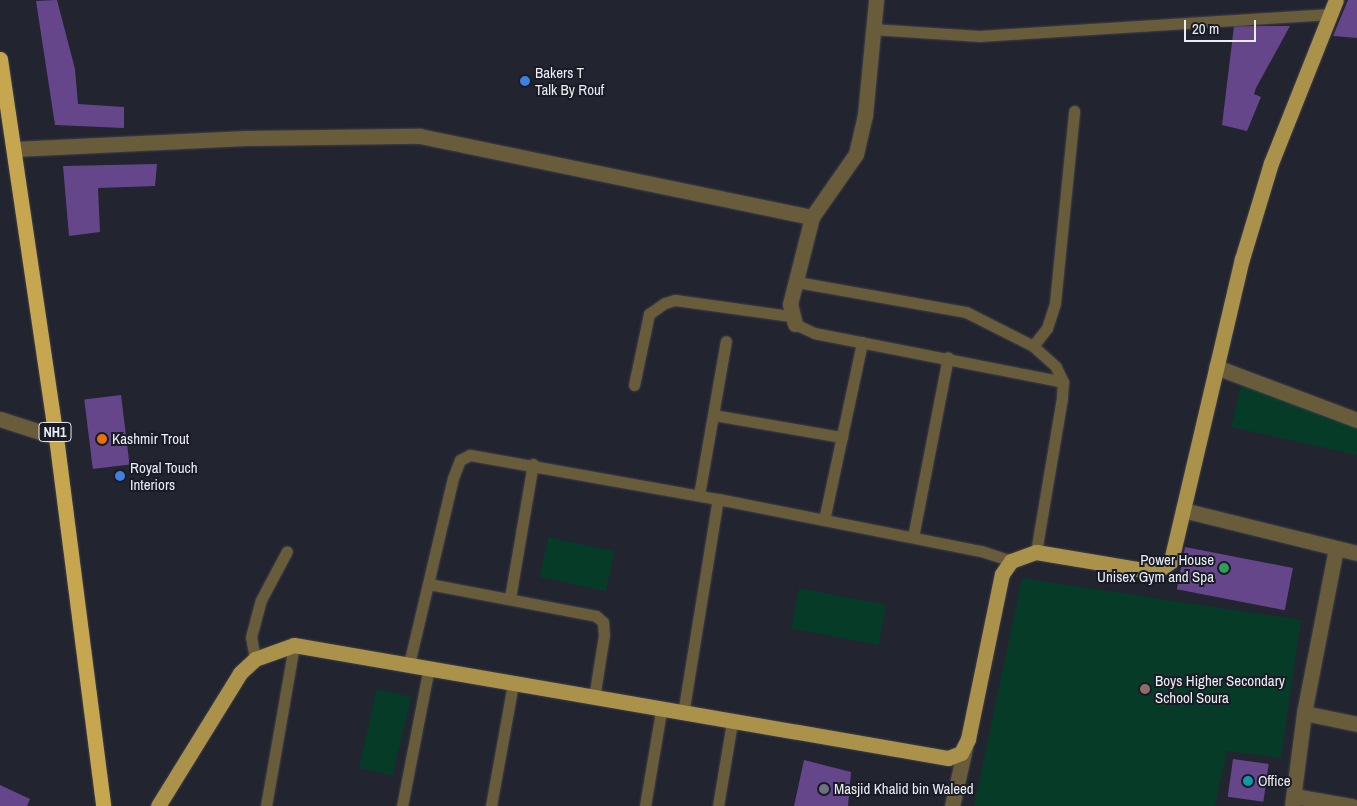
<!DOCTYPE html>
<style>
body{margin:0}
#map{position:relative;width:1357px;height:806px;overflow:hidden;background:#22242f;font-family:"Archivo Narrow",sans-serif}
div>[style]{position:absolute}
.green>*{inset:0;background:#063b28;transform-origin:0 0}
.building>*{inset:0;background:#65468b;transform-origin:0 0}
.roads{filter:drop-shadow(0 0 1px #3e404b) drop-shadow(0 0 1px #3e404b)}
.lane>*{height:11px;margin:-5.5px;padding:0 5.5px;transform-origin:5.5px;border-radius:5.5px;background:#685c3b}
.street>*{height:15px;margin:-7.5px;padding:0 7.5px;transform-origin:7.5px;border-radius:7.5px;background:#685c3b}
.primary>*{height:15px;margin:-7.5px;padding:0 7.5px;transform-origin:7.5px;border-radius:7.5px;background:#ab924b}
.highway>*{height:15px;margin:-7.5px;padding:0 7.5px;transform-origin:7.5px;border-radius:7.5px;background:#c6a750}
.dots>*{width:14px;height:14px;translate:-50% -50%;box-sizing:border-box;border:2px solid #191b25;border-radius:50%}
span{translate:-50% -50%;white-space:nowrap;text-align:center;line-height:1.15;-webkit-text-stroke:4px #191b25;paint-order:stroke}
.shield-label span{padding:1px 4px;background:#191b25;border:1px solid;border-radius:4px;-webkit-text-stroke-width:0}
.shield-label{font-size:14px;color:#ebedf4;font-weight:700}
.poi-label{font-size:15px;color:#ebedf4}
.left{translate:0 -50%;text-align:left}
.right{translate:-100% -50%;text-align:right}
.scale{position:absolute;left:1184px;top:20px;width:72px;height:22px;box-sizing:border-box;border:2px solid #ebedf4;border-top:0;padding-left:6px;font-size:15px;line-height:18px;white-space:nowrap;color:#ebedf4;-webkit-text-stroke:4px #191b25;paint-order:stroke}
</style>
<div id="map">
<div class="green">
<div style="clip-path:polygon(1241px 385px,1357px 429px,1357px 455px,1231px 427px)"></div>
<div style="left:548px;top:537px;width:68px;height:41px;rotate:12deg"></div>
<div style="clip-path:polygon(1022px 578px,1301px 620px,1281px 758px,1227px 751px,1215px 806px,974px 806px)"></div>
<div style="left:799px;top:588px;width:89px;height:41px;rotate:11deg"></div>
<div style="left:377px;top:689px;width:35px;height:81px;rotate:13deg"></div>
</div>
<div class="building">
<div style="clip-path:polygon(57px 0,75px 69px,78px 104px,124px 107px,124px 128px,55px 125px,36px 1px)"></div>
<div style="clip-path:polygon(1348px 0,1357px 0,1357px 38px,1333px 36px)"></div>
<div style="clip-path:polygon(1234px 26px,1290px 26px,1256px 88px,1254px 94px,1261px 97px,1247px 131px,1222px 125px)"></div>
<div style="clip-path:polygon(157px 164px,155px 186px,98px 188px,100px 232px,69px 236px,63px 166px)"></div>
<div style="left:121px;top:395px;width:70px;height:37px;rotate:83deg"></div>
<div style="left:1185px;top:547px;width:110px;height:43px;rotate:11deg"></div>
<div style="left:1233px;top:759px;width:36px;height:38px;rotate:8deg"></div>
<div style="clip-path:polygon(804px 760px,851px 772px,848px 806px,794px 806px)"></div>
<div style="clip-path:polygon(0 785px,30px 799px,27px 806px,0 806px)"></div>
</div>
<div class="roads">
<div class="lane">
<div style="left:872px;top:29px;width:107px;rotate:3.7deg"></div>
<div style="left:979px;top:36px;width:352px;rotate:-3.6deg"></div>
<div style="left:797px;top:282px;width:172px;rotate:10.1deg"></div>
<div style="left:966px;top:312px;width:75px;rotate:26.9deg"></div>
<div style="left:1033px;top:346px;width:31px;rotate:42deg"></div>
<div style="left:1056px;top:367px;width:17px;rotate:65deg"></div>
<div style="left:1063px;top:382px;width:16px;rotate:94deg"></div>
<div style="left:1062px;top:398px;width:156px;rotate:99.6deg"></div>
<div style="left:795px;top:324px;width:21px;rotate:25deg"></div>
<div style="left:814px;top:333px;width:254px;rotate:11.1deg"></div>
<div style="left:1033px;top:346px;width:23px;rotate:-52deg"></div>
<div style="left:1047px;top:328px;width:26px;rotate:-72deg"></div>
<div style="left:1055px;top:303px;width:193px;rotate:-84.3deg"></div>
<div style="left:634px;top:385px;width:73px;rotate:-78.1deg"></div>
<div style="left:649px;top:314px;width:19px;rotate:-35deg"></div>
<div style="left:665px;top:303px;width:10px;rotate:-17deg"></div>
<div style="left:675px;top:300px;width:117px;rotate:7.9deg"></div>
<div style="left:714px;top:415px;width:130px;rotate:9.8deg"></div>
<div style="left:699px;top:495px;width:156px;rotate:-80.1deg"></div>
<div style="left:824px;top:520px;width:182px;rotate:-77.9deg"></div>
<div style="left:913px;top:537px;width:183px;rotate:-79deg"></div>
<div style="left:429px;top:584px;width:170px;rotate:10.8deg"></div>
<div style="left:596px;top:616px;width:9px;rotate:41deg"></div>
<div style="left:603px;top:622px;width:13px;rotate:86deg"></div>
<div style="left:604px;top:635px;width:64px;rotate:99deg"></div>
<div style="left:510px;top:598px;width:136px;rotate:-80.3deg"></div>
<div style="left:255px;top:659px;width:22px;rotate:-100deg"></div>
<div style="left:251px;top:637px;width:38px;rotate:-75deg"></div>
<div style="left:261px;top:600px;width:55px;rotate:-62deg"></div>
<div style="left:409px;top:664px;width:191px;rotate:-76.7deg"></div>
<div style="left:453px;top:478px;width:19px;rotate:-69deg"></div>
<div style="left:460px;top:460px;width:11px;rotate:-27deg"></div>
<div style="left:470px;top:455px;width:252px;rotate:10.1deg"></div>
<div style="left:718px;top:499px;width:268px;rotate:11.2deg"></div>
<div style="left:981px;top:551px;width:32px;rotate:18deg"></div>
<div style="left:683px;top:714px;width:218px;rotate:-80.8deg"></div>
<div style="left:266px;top:806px;width:163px;rotate:-80.1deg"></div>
<div style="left:402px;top:806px;width:142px;rotate:-79deg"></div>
<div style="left:491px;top:806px;width:124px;rotate:-79.8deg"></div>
<div style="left:645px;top:806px;width:96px;rotate:-80.4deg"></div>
<div style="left:718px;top:806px;width:85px;rotate:-80.5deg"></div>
</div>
<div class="street">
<div style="left:14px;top:149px;width:232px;rotate:-2.7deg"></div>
<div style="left:246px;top:138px;width:174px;rotate:-0.7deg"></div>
<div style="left:420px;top:136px;width:400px;rotate:11.7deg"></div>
<div style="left:795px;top:324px;width:21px;rotate:-104deg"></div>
<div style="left:790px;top:304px;width:90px;rotate:-75.8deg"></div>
<div style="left:812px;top:217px;width:77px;rotate:-55.1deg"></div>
<div style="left:856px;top:154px;width:40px;rotate:-77deg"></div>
<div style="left:865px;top:115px;width:116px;rotate:-84.5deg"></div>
<div style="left:1216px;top:367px;width:151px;rotate:20.6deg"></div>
<div style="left:0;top:419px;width:59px;rotate:17.8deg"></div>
<div style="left:1183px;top:510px;width:179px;rotate:13.9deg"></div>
<div style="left:1304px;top:713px;width:54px;rotate:11.7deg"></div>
<div style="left:1294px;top:796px;width:59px;rotate:9.8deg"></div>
<div style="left:952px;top:806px;width:59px;rotate:-77.4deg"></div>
<div style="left:1292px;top:806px;width:94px;rotate:-82.6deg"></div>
<div style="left:1304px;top:713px;width:168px;rotate:-79deg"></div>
</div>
<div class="primary">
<div style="left:158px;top:806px;width:156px;rotate:-58.3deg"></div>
<div style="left:240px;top:673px;width:21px;rotate:-43deg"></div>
<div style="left:255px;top:659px;width:41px;rotate:-19.7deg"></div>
<div style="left:294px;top:645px;width:664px;rotate:9.8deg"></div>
<div style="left:948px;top:758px;width:14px;rotate:-21deg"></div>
<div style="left:961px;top:753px;width:16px;rotate:-63deg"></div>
<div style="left:968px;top:739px;width:168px;rotate:-78.4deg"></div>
<div style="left:1002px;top:574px;width:16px;rotate:-55deg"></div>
<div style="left:1011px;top:561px;width:27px;rotate:-20deg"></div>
<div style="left:1036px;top:552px;width:122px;rotate:9.5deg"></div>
<div style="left:1156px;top:572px;width:19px;rotate:-36deg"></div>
<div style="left:1171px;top:561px;width:310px;rotate:-76.8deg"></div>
<div style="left:1242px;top:259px;width:100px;rotate:-73.2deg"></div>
<div style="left:1271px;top:163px;width:175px;rotate:-68.3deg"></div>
</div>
<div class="highway">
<div style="left:0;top:59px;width:382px;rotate:81.6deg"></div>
<div style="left:56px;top:437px;width:372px;rotate:82.7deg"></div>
</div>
</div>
<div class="dots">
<div style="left:525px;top:81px;background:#3f7fe0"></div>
<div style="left:102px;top:439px;background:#e8710a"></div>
<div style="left:120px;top:476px;background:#3f7fe0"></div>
<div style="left:1224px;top:568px;background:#2e9e5b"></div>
<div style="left:1145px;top:689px;background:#8d6e63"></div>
<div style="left:1248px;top:781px;background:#0f9aa8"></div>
<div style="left:824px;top:789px;background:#6b7280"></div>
</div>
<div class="shield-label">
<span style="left:55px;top:432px">NH1</span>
</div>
<div class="poi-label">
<span class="left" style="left:535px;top:81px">Bakers T<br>Talk By Rouf</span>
<span class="left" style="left:112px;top:439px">Kashmir Trout</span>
<span class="left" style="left:130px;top:476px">Royal Touch<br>Interiors</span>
<span class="right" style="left:1214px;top:568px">Power House<br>Unisex Gym and Spa</span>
<span class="left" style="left:1155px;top:689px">Boys Higher Secondary<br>School Soura</span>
<span class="left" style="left:1258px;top:781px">Office</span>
<span class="left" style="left:834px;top:789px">Masjid Khalid bin Waleed</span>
</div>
<div class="scale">20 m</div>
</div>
